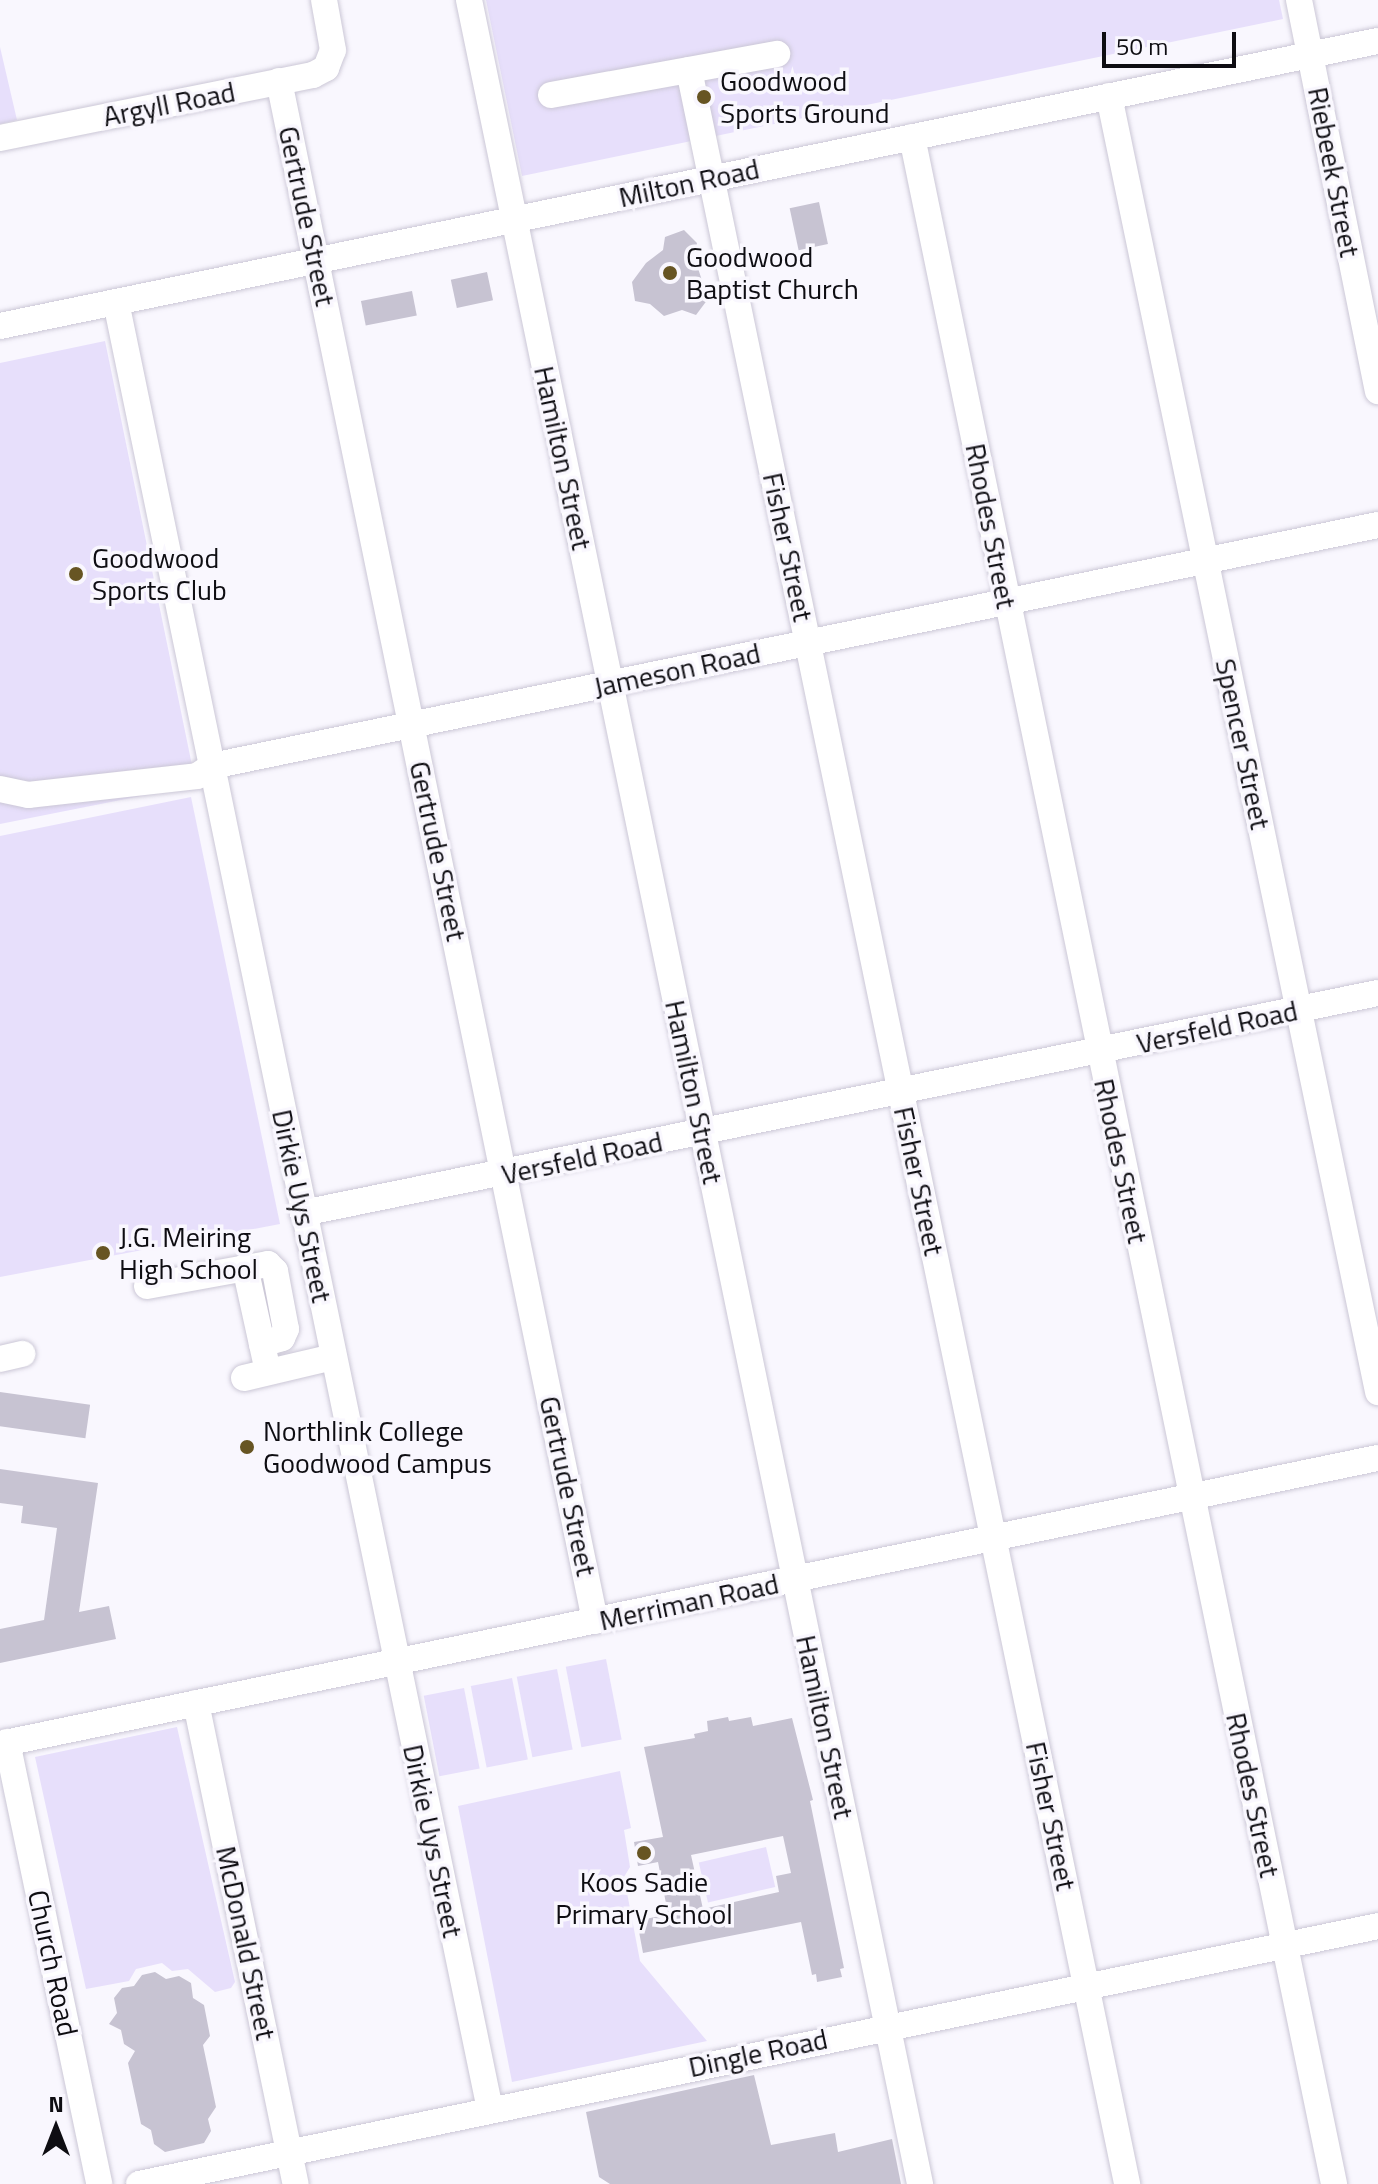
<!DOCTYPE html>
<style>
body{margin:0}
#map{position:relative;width:1378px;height:2184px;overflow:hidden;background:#f9f7fe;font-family:"Titillium Web",sans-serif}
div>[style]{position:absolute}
.green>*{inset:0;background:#e7dffb;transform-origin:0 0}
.building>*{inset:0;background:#c7c3d2;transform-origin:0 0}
.roads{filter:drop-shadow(0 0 2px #cbc7d6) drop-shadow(0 0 2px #cbc7d6)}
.minor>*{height:26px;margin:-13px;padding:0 13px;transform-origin:13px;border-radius:13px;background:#fff}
.dots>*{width:22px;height:22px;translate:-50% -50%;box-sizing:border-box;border:4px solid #f9f7fe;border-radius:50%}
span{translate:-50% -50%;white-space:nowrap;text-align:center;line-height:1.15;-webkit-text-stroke:7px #f9f7fe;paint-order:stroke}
.poi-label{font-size:28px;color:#0e0d12}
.left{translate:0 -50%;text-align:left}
.street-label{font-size:28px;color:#0e0d12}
.north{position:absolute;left:16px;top:2088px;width:80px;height:80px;-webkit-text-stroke:6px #f9f7fe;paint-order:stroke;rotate:0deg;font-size:22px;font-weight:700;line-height:32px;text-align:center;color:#0e0d12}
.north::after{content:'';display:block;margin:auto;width:28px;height:36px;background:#0e0d12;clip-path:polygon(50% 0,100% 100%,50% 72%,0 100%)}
.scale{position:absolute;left:1102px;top:32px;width:134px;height:36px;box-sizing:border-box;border:4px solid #0e0d12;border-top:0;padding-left:10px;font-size:24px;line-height:28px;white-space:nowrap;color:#0e0d12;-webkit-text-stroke:6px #f9f7fe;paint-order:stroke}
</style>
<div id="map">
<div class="green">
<div style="clip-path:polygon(486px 0,1279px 0,1283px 19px,522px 176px)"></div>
<div style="clip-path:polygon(0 47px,17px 120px,0 124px)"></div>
<div style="clip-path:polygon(105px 341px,196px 785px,0 824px,0 363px)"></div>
<div style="clip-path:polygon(191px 797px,280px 1224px,0 1277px,0 836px)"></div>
<div style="left:606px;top:1659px;width:82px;height:41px;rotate:79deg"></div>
<div style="left:557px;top:1669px;width:82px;height:41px;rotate:79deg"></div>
<div style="left:512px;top:1678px;width:83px;height:42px;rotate:79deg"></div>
<div style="left:464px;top:1688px;width:82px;height:41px;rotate:79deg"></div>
<div style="clip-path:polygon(177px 1727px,235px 1982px,231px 1988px,215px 1992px,188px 1969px,172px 1971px,162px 1963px,136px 1969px,129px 1981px,86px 1989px,35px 1757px)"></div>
<div style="clip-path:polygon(620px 1771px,631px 1828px,624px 1830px,630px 1867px,624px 1877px,640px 1961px,707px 2041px,512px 2082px,458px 1806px)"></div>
<div style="left:766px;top:1847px;width:41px;height:69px;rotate:77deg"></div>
</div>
<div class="building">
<div style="left:819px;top:202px;width:43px;height:30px;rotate:78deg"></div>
<div style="clip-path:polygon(684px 230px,697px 243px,694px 256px,708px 299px,696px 315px,682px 310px,664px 316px,650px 304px,635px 301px,632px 282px,646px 263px,663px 250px,665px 237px)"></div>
<div style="left:487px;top:272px;width:29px;height:37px;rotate:78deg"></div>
<div style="left:412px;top:291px;width:25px;height:52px;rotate:79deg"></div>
<div style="left:0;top:1392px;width:91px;height:34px;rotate:8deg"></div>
<div style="clip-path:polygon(0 1469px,98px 1483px,79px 1612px,109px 1606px,116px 1639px,0 1663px,0 1629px,44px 1620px,57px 1528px,21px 1523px,23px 1506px,0 1503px)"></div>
<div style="clip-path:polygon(evenodd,728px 1717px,729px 1721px,751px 1717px,753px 1726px,792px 1718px,813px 1800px,810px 1801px,844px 1968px,840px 1969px,842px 1977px,817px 1982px,816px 1974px,812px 1975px,801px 1922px,643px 1953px,637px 1921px,668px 1914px,658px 1862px,638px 1866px,634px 1842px,663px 1837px,644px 1747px,695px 1738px,694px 1734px,708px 1731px,707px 1721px,728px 1717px,783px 1836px,791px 1873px,776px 1876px,779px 1892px,703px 1909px,691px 1855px,783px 1836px)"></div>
<div style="clip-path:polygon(155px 1972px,166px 1979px,179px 1976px,191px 1983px,193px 1998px,204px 2005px,210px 2036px,203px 2045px,216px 2107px,208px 2119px,211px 2131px,204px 2143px,165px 2152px,154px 2144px,151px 2130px,141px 2124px,128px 2063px,135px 2051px,124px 2044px,121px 2030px,109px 2024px,117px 2013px,114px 1998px,122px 1988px,134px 1986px,142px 1975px)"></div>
<div style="clip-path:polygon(754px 2075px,771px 2145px,835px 2133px,838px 2152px,892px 2139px,901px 2184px,610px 2184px,599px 2177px,586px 2112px)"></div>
</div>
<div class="roads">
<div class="minor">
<div style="left:469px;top:0;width:2230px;rotate:78.33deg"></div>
<div style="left:1299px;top:0;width:399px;rotate:78.6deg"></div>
<div style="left:689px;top:70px;width:2159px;rotate:78.29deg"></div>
<div style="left:279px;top:81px;width:1572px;rotate:78.4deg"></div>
<div style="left:551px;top:95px;width:230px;rotate:-10.3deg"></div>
<div style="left:1109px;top:96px;width:1324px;rotate:78.27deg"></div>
<div style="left:912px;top:137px;width:2090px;rotate:78.35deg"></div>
<div style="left:0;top:138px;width:319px;rotate:-11.4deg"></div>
<div style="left:313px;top:75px;width:15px;rotate:-28deg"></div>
<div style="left:326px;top:68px;width:19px;rotate:-69deg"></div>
<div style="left:333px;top:50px;width:51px;rotate:-100.2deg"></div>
<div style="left:116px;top:302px;width:1846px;rotate:78.31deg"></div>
<div style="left:0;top:326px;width:1407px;rotate:-11.69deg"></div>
<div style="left:0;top:789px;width:29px;rotate:12deg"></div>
<div style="left:28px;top:795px;width:170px;rotate:-6.4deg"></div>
<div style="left:197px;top:776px;width:18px;rotate:-34deg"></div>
<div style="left:212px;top:766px;width:1191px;rotate:-11.68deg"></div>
<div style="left:303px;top:1213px;width:1097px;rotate:-11.57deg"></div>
<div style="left:245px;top:1267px;width:107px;rotate:77.6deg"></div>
<div style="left:147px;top:1286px;width:123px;rotate:-10.3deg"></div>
<div style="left:268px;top:1264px;width:10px;rotate:45deg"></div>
<div style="left:275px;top:1271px;width:59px;rotate:79.3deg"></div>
<div style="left:286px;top:1329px;width:10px;rotate:114deg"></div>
<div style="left:282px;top:1338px;width:21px;rotate:163deg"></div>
<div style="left:0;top:1359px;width:23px;rotate:-13deg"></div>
<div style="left:244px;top:1378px;width:91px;rotate:-13.3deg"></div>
<div style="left:196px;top:1703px;width:491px;rotate:78.3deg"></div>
<div style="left:7px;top:1742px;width:451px;rotate:78.2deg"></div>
<div style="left:0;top:1744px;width:1407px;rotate:-11.73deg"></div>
<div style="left:139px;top:2184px;width:1266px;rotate:-11.76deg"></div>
</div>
</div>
<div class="dots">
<div style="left:704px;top:97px;background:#675523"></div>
<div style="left:670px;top:273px;background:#675523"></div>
<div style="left:76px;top:574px;background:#675523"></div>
<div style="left:103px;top:1253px;background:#675523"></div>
<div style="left:247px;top:1447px;background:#675523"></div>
<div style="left:644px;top:1853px;background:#675523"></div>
</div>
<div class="poi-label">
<span class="left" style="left:720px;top:97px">Goodwood<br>Sports Ground</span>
<span class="left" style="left:686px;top:273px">Goodwood<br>Baptist Church</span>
<span class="left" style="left:92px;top:574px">Goodwood<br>Sports Club</span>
<span class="left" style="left:119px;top:1253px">J.G. Meiring<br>High School</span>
<span class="left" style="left:263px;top:1447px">Northlink College<br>Goodwood Campus</span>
<span style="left:644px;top:1898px">Koos Sadie<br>Primary School</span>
</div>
<div class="street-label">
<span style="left:169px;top:104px;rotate:-11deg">Argyll Road</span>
<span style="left:1334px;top:172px;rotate:79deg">Riebeek Street</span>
<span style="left:689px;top:183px;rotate:-12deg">Milton Road</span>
<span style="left:307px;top:216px;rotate:78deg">Gertrude Street</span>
<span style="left:563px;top:458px;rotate:78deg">Hamilton Street</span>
<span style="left:991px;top:526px;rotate:79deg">Rhodes Street</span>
<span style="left:788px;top:547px;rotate:78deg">Fisher Street</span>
<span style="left:677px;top:670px;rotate:-12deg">Jameson Road</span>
<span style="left:1243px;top:744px;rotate:78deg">Spencer Street</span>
<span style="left:438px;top:851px;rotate:78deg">Gertrude Street</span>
<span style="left:1217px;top:1027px;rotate:-12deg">Versfeld Road</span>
<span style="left:694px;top:1092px;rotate:78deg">Hamilton Street</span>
<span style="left:582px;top:1158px;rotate:-12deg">Versfeld Road</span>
<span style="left:1121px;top:1161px;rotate:78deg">Rhodes Street</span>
<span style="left:919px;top:1181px;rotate:78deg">Fisher Street</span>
<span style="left:302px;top:1206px;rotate:78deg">Dirkie Uys Street</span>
<span style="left:568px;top:1486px;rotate:78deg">Gertrude Street</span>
<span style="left:689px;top:1602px;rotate:-12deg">Merriman Road</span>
<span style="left:825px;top:1727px;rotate:78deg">Hamilton Street</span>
<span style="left:1253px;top:1795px;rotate:78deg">Rhodes Street</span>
<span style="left:1051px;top:1816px;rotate:78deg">Fisher Street</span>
<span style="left:433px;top:1841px;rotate:78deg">Dirkie Uys Street</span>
<span style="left:246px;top:1943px;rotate:78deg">McDonald Street</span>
<span style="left:53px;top:1963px;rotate:78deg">Church Road</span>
<span style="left:758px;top:2053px;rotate:-12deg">Dingle Road</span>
</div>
<div class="north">N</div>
<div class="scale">50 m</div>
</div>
